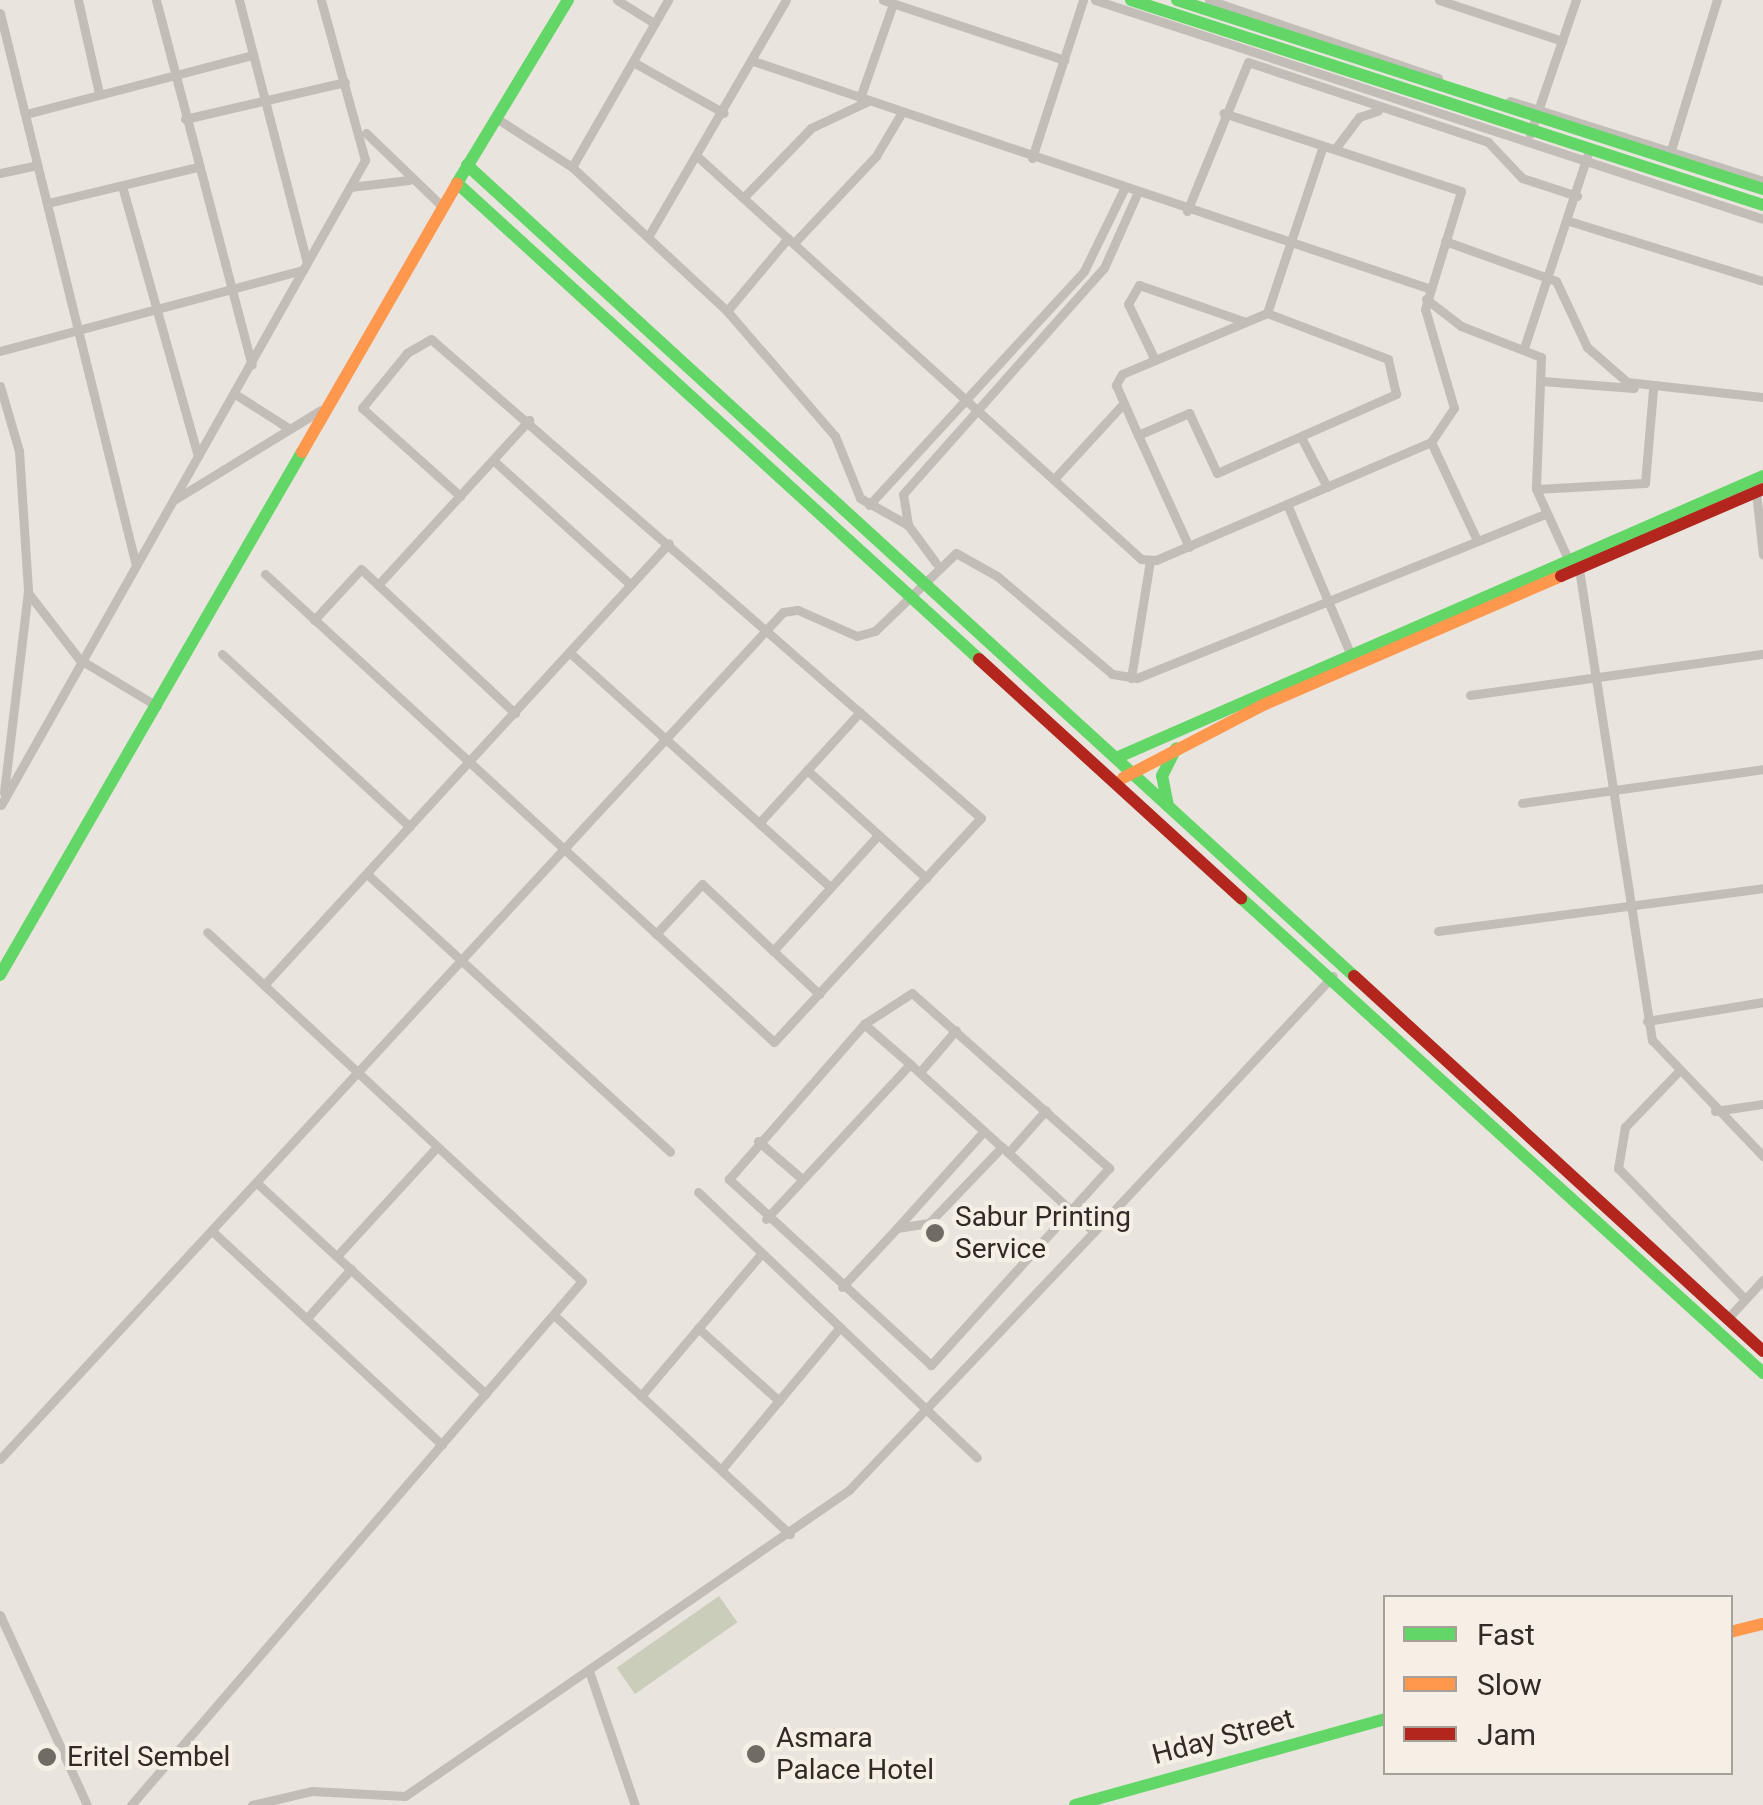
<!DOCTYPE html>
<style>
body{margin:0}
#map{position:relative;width:1763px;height:1805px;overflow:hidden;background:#e9e4de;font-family:Roboto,sans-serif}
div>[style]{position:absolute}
.green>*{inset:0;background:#c9cdb9;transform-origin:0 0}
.street>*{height:9px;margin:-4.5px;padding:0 4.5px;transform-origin:4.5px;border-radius:4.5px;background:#c2bdb7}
.fast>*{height:12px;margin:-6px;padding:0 6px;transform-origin:6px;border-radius:6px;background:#63d668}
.slow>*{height:12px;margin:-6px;padding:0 6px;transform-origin:6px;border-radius:6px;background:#ff974d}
.jam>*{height:12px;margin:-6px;padding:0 6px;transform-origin:6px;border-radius:6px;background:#b3261e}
.dots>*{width:28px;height:28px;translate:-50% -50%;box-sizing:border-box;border:5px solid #f6efe5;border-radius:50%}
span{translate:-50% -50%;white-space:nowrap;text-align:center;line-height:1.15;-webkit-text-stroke:8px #f6efe5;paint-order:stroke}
.poi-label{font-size:28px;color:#312a26}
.left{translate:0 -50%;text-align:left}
.street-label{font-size:28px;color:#312a26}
.legend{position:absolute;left:1383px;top:1595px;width:350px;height:180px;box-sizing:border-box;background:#f6efe5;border:2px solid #a7a099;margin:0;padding:12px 18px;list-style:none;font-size:30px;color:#312a26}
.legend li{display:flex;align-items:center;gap:20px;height:50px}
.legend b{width:50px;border:2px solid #a7a099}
</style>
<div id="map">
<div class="green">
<i style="left:719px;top:1596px;width:32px;height:125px;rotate:55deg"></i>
</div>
<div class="street">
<i style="left:78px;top:0;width:95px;rotate:77.3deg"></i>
<i style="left:156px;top:0;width:377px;rotate:75.3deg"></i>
<i style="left:239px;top:0;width:271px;rotate:75.5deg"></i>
<i style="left:617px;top:0;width:44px;rotate:31.9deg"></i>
<i style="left:883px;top:0;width:191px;rotate:18.3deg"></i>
<i style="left:1095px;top:0;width:703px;rotate:18.15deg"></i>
<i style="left:1209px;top:0;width:242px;rotate:18.8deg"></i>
<i style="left:1439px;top:0;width:130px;rotate:18.4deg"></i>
<i style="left:0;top:13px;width:569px;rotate:76.18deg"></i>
<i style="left:753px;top:61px;width:712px;rotate:18.59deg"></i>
<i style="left:633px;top:62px;width:104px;rotate:29.3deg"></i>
<i style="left:860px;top:98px;width:100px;rotate:-70.7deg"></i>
<i style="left:1510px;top:101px;width:265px;rotate:17.5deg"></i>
<i style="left:26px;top:114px;width:234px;rotate:-14.6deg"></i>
<i style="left:496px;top:118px;width:90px;rotate:32.8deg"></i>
<i style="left:572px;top:167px;width:212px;rotate:42.9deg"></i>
<i style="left:727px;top:311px;width:165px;rotate:49.2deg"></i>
<i style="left:835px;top:436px;width:67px;rotate:68deg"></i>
<i style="left:860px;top:498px;width:55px;rotate:29.4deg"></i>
<i style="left:908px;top:525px;width:47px;rotate:53.6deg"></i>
<i style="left:185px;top:119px;width:164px;rotate:-13deg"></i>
<i style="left:366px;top:133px;width:107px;rotate:43.9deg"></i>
<i style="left:1530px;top:134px;width:142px;rotate:-71.1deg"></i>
<i style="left:1335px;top:149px;width:40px;rotate:-53deg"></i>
<i style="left:1359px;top:117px;width:20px;rotate:-18deg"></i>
<i style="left:1671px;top:150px;width:157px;rotate:-73deg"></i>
<i style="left:698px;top:157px;width:598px;rotate:42.22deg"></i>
<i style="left:1141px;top:559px;width:15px;rotate:4deg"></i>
<i style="left:1156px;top:560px;width:299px;rotate:-23.2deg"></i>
<i style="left:1431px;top:442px;width:41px;rotate:-55.9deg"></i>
<i style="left:1454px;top:408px;width:103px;rotate:-106.3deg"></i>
<i style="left:1425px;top:309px;width:123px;rotate:-73deg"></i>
<i style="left:1461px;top:191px;width:250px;rotate:-161.8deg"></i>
<i style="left:1032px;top:158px;width:166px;rotate:-72.1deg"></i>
<i style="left:572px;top:167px;width:193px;rotate:-60.1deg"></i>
<i style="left:0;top:173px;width:38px;rotate:-12deg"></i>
<i style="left:122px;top:186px;width:281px;rotate:74.3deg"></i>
<i style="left:350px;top:187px;width:59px;rotate:-6.8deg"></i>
<i style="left:743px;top:198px;width:98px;rotate:-45.8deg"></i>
<i style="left:811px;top:128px;width:63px;rotate:-25.3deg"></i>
<i style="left:48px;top:203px;width:153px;rotate:-13.6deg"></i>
<i style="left:1187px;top:211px;width:161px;rotate:-67.7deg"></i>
<i style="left:1248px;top:62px;width:253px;rotate:18.4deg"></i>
<i style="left:1488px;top:142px;width:50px;rotate:46.6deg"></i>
<i style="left:1522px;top:178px;width:58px;rotate:18.1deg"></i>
<i style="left:1569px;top:221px;width:203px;rotate:17.2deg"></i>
<i style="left:648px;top:237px;width:274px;rotate:-59.8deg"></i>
<i style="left:1445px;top:241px;width:118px;rotate:19.8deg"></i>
<i style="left:1556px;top:281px;width:73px;rotate:64.8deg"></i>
<i style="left:1587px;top:347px;width:53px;rotate:41.2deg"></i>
<i style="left:1627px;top:382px;width:137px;rotate:6.3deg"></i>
<i style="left:794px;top:243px;width:120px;rotate:-46.7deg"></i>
<i style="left:876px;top:156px;width:51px;rotate:-59.4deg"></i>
<i style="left:1426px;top:299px;width:44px;rotate:37.6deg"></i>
<i style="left:1461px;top:326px;width:86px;rotate:21.2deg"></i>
<i style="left:1541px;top:357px;width:132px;rotate:92.2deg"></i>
<i style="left:1536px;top:489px;width:77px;rotate:65.4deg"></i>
<i style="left:727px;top:311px;width:95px;rotate:-50.1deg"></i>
<i style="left:1267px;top:313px;width:176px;rotate:-71.5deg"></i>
<i style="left:1525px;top:345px;width:199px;rotate:-71.8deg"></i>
<i style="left:0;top:351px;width:314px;rotate:-15deg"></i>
<i style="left:1155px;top:360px;width:62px;rotate:-115.7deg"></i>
<i style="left:1128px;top:304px;width:22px;rotate:-60deg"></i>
<i style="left:1139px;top:285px;width:110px;rotate:19.1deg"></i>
<i style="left:1542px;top:381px;width:92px;rotate:4.4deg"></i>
<i style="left:0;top:386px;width:68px;rotate:73.7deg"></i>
<i style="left:19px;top:451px;width:140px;rotate:86.3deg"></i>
<i style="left:28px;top:591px;width:203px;rotate:96.8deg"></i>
<i style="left:235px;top:394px;width:65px;rotate:32.5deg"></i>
<i style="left:1138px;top:435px;width:56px;rotate:-23.3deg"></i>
<i style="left:1189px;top:413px;width:66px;rotate:65deg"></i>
<i style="left:1217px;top:473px;width:196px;rotate:-23.8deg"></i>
<i style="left:1396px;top:394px;width:36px;rotate:-103deg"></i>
<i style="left:1388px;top:359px;width:129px;rotate:-159.2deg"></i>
<i style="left:1267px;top:313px;width:157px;rotate:157.2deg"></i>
<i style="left:1122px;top:374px;width:13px;rotate:119deg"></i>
<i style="left:1116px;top:385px;width:55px;rotate:66.3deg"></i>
<i style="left:1138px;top:435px;width:123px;rotate:65.5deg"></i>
<i style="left:1302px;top:439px;width:54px;rotate:62.5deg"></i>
<i style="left:1431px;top:442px;width:108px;rotate:64.9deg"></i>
<i style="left:493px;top:460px;width:186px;rotate:42.2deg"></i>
<i style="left:1054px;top:479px;width:103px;rotate:-47.4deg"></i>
<i style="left:1536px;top:489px;width:109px;rotate:-3.2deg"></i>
<i style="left:1645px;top:483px;width:93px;rotate:-85.1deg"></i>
<i style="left:1756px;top:492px;width:63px;rotate:83.7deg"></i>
<i style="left:174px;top:500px;width:172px;rotate:-31.5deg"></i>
<i style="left:1287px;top:504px;width:167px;rotate:67.1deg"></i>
<i style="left:869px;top:505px;width:318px;rotate:-47.4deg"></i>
<i style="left:1084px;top:271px;width:91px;rotate:-64deg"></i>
<i style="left:908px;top:525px;width:31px;rotate:-99deg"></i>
<i style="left:903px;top:494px;width:302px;rotate:-48.4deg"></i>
<i style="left:1104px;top:268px;width:81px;rotate:-66deg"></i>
<i style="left:1579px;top:569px;width:477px;rotate:81.2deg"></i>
<i style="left:1652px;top:1040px;width:161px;rotate:46.3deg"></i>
<i style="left:265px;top:574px;width:691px;rotate:42.6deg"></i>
<i style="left:774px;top:1042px;width:305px;rotate:-47.3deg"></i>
<i style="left:981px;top:818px;width:729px;rotate:-138.95deg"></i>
<i style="left:431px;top:339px;width:28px;rotate:150deg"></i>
<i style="left:407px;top:353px;width:71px;rotate:129.3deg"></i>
<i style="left:362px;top:408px;width:132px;rotate:41.9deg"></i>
<i style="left:378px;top:585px;width:224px;rotate:-47.5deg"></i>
<i style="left:29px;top:594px;width:82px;rotate:52.4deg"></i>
<i style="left:79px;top:659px;width:91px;rotate:31.1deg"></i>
<i style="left:314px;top:620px;width:69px;rotate:-47.3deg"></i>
<i style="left:361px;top:569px;width:211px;rotate:43.1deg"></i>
<i style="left:569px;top:652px;width:351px;rotate:42deg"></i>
<i style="left:222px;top:654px;width:255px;rotate:42.6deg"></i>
<i style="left:1131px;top:678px;width:119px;rotate:-80.8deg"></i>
<i style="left:1470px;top:695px;width:296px;rotate:-8deg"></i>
<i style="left:807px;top:770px;width:161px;rotate:42.2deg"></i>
<i style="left:1522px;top:803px;width:243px;rotate:-8deg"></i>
<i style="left:1px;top:805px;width:741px;rotate:-60.56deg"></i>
<i style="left:365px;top:160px;width:166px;rotate:-105.4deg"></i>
<i style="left:759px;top:823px;width:150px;rotate:-47.7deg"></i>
<i style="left:367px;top:874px;width:411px;rotate:42.5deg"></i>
<i style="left:1438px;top:931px;width:328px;rotate:-7.5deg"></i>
<i style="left:656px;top:934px;width:68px;rotate:-47.4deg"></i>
<i style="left:702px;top:884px;width:161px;rotate:43.2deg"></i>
<i style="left:773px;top:951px;width:156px;rotate:-47.8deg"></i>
<i style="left:264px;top:985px;width:599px;rotate:-47.5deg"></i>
<i style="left:912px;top:993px;width:264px;rotate:41.6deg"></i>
<i style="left:1109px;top:1168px;width:266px;rotate:132.1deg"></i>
<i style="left:931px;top:1365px;width:275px;rotate:-137.4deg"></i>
<i style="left:729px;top:1179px;width:206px;rotate:-48.9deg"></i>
<i style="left:864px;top:1024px;width:57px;rotate:-32.9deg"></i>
<i style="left:1647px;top:1021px;width:118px;rotate:-9.3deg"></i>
<i style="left:910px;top:1064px;width:100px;rotate:42.2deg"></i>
<i style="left:920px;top:1072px;width:55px;rotate:-49.4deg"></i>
<i style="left:1676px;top:1074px;width:74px;rotate:133.9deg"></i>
<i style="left:1625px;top:1127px;width:42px;rotate:99.7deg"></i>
<i style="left:1618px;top:1168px;width:182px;rotate:45.9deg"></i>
<i style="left:1715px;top:1111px;width:49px;rotate:-8.3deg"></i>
<i style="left:758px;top:1141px;width:58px;rotate:40.8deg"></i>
<i style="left:1008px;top:1153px;width:57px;rotate:-48.5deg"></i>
<i style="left:257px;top:1183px;width:311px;rotate:42.7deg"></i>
<i style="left:698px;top:1192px;width:385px;rotate:43.6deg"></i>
<i style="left:766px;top:1219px;width:212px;rotate:-47.1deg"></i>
<i style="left:910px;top:1064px;width:61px;rotate:-139deg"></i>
<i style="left:897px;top:1228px;width:130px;rotate:-48.1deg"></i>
<i style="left:984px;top:1131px;width:24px;rotate:42deg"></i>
<i style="left:212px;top:1231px;width:314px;rotate:42.9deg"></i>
<i style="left:337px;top:1256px;width:148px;rotate:-47.5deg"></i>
<i style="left:842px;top:1287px;width:81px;rotate:-47deg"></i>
<i style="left:897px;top:1228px;width:32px;rotate:-9deg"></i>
<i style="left:929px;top:1223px;width:105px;rotate:-46.2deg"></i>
<i style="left:1002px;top:1147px;width:125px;rotate:42.7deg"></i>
<i style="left:1094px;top:1232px;width:350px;rotate:-47deg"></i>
<i style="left:554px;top:1315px;width:322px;rotate:42.9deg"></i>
<i style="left:307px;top:1318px;width:66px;rotate:-48.1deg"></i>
<i style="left:1728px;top:1318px;width:52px;rotate:-47.4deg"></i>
<i style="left:698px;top:1328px;width:109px;rotate:42deg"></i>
<i style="left:641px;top:1396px;width:187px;rotate:-49.8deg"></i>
<i style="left:0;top:1459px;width:1153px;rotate:-47.25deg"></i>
<i style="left:783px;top:612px;width:15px;rotate:-8deg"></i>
<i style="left:798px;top:610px;width:64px;rotate:23.8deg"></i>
<i style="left:857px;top:636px;width:19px;rotate:-16deg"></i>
<i style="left:875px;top:631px;width:112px;rotate:-43.9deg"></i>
<i style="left:956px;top:553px;width:47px;rotate:29.3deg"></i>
<i style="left:997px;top:576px;width:151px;rotate:40.4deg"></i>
<i style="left:1112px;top:674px;width:25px;rotate:9deg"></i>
<i style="left:1137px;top:678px;width:437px;rotate:-21.9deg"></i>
<i style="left:721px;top:1470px;width:186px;rotate:-50.2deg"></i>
<i style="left:0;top:1615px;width:209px;rotate:65.4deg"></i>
<i style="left:589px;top:1671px;width:142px;rotate:71.1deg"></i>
<i style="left:131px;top:1805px;width:691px;rotate:-49.28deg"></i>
<i style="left:582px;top:1281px;width:512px;rotate:-137.06deg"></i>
<i style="left:252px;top:1805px;width:62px;rotate:-13.1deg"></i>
<i style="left:312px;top:1791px;width:93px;rotate:3.1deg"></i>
<i style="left:405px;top:1796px;width:539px;rotate:-34.57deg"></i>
<i style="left:849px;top:1490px;width:356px;rotate:-46.5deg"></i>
</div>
<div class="fast">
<i style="left:568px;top:0;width:214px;rotate:121.2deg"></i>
<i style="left:457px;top:183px;width:706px;rotate:42.36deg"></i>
<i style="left:1131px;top:0;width:664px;rotate:17.97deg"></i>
<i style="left:1177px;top:0;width:616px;rotate:17.88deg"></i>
<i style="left:467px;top:165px;width:1202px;rotate:42.44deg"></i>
<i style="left:1116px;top:758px;width:706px;rotate:-23.55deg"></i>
<i style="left:1168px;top:806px;width:31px;rotate:-101deg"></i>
<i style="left:1162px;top:776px;width:31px;rotate:-63deg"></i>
<i style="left:1241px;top:898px;width:706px;rotate:42.3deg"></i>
<i style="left:0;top:975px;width:604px;rotate:-60deg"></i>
<i style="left:1075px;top:1805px;width:323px;rotate:-15.5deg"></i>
</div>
<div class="slow">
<i style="left:302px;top:452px;width:310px;rotate:-60deg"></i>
<i style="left:1123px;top:778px;width:158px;rotate:-27.5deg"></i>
<i style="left:1263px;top:705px;width:325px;rotate:-23.4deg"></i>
<i style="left:1730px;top:1632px;width:34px;rotate:-14deg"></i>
</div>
<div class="jam">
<i style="left:1561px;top:576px;width:220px;rotate:-23.3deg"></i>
<i style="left:979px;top:659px;width:355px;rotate:42.4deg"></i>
<i style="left:1354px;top:976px;width:555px;rotate:42.52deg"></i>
</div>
<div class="dots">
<i style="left:935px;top:1233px;background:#716b66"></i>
<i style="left:756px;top:1754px;background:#716b66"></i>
<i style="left:47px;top:1757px;background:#716b66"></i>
</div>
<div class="poi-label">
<span class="left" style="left:955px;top:1233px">Sabur Printing<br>Service</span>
<span class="left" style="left:776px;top:1754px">Asmara<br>Palace Hotel</span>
<span class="left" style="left:67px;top:1757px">Eritel Sembel</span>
</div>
<div class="street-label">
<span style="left:1223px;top:1737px;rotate:-15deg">Hday Street</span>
</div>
<ul class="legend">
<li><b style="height:12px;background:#63d668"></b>Fast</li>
<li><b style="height:12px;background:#ff974d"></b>Slow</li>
<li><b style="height:12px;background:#b3261e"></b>Jam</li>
</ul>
</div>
